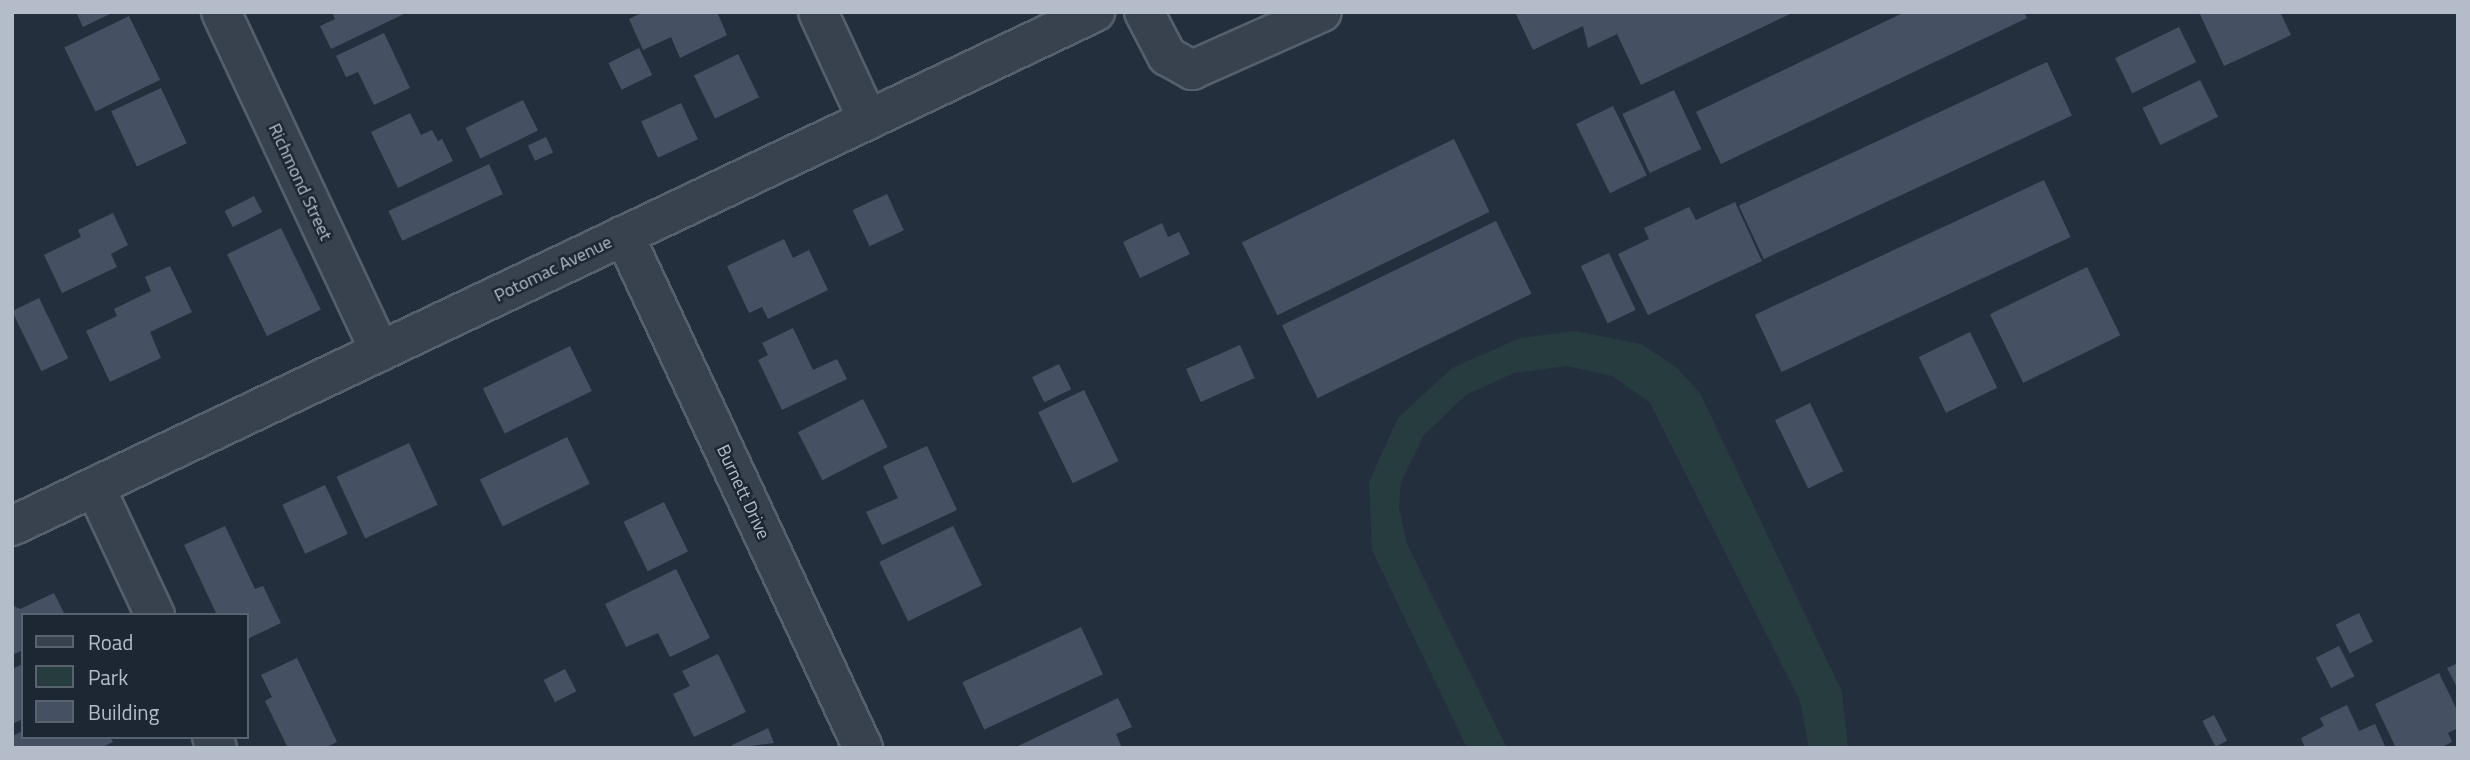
<!DOCTYPE html>
<style>
body{margin:0}
#map{position:relative;width:2470px;height:760px;overflow:hidden;background:#242f3e;font-family:"Titillium Web",sans-serif}
div>[style]{position:absolute}
.green>*{inset:0;background:#263c3f}
.building>*{inset:0;background:#455162;transform-origin:0 0}
.roads{filter:drop-shadow(2px 0 #565f6c) drop-shadow(-2px 0 #565f6c) drop-shadow(0 2px #565f6c) drop-shadow(0 -2px #565f6c)}
.minor>*{height:38px;margin:-19px;padding:0 19px;transform-origin:19px;border-radius:19px;background:#38414e}
span{translate:-50% -50%;white-space:nowrap;text-align:center;line-height:1.15;-webkit-text-stroke:5px #1d2633;paint-order:stroke}
.street-label{font-size:18px;color:#b4bcc9}
.frame{position:absolute;inset:0;border:14px solid #b4bcc9;pointer-events:none}
.legend{position:absolute;left:21px;top:613px;width:228px;height:126px;box-sizing:border-box;background:#1d2633;border:2px solid #59626f;margin:0;padding:9px 12px;list-style:none;font-size:21px;color:#b4bcc9}
.legend li{display:flex;align-items:center;gap:14px;height:35px}
.legend b{width:35px;border:2px solid #59626f}
</style>
<div id="map">
<div class="green">
<i style="clip-path:polygon(1575px 331px,1641px 344px,1676px 367px,1700px 393px,1842px 692px,1848px 748px,1809px 748px,1800px 701px,1650px 403px,1612px 376px,1567px 366px,1514px 373px,1466px 395px,1424px 435px,1401px 482px,1399px 507px,1407px 544px,1507px 748px,1467px 748px,1372px 550px,1369px 482px,1398px 418px,1452px 368px,1520px 338px)"></i>
</div>
<div class="building">
<i style="clip-path:polygon(76px 12px,114px 12px,83px 27px)"></i>
<i style="clip-path:polygon(332px 12px,408px 12px,331px 49px,320px 26px,335px 19px)"></i>
<i style="clip-path:polygon(643px 12px,717px 12px,727px 35px,680px 58px,671px 37px,643px 50px,629px 19px)"></i>
<i style="clip-path:polygon(1515px 12px,1794px 12px,1641px 85px,1617px 34px,1588px 48px,1583px 26px,1533px 50px)"></i>
<i style="clip-path:polygon(1905px 12px,2024px 12px,2027px 18px,1721px 164px,1696px 112px)"></i>
<i style="clip-path:polygon(2199px 12px,2280px 12px,2291px 35px,2224px 66px)"></i>
<i style="left:129px;top:16px;width:71px;height:72px;rotate:64deg"></i>
<i style="left:2179px;top:27px;width:39px;height:71px;rotate:64deg"></i>
<i style="clip-path:polygon(384px 33px,410px 88px,374px 105px,358px 72px,346px 77px,336px 56px)"></i>
<i style="left:639px;top:48px;width:30px;height:34px;rotate:64deg"></i>
<i style="left:738px;top:54px;width:48px;height:49px;rotate:64deg"></i>
<i style="left:2047px;top:62px;width:59px;height:340px;rotate:65deg"></i>
<i style="left:2200px;top:80px;width:41px;height:64px;rotate:64deg"></i>
<i style="left:161px;top:88px;width:61px;height:55px;rotate:65deg"></i>
<i style="left:1674px;top:90px;width:65px;height:57px;rotate:65deg"></i>
<i style="left:523px;top:100px;width:34px;height:64px;rotate:64deg"></i>
<i style="left:681px;top:103px;width:40px;height:44px;rotate:65deg"></i>
<i style="left:1613px;top:106px;width:77px;height:41px;rotate:64deg"></i>
<i style="clip-path:polygon(410px 113px,421px 135px,432px 130px,438px 141px,442px 139px,453px 161px,398px 188px,371px 132px)"></i>
<i style="left:546px;top:137px;width:17px;height:20px;rotate:65deg"></i>
<i style="left:1454px;top:139px;width:81px;height:236px;rotate:64deg"></i>
<i style="left:489px;top:164px;width:33px;height:111px;rotate:65deg"></i>
<i style="left:2044px;top:180px;width:63px;height:319px;rotate:65deg"></i>
<i style="left:887px;top:194px;width:40px;height:38px;rotate:65deg"></i>
<i style="left:254px;top:196px;width:18px;height:33px;rotate:63deg"></i>
<i style="clip-path:polygon(1735px 202px,1762px 261px,1648px 315px,1618px 254px,1649px 239px,1644px 228px,1689px 207px,1696px 220px)"></i>
<i style="clip-path:polygon(113px 213px,128px 245px,111px 254px,117px 267px,62px 293px,44px 255px,81px 237px,78px 230px)"></i>
<i style="left:1496px;top:221px;width:81px;height:238px;rotate:64deg"></i>
<i style="clip-path:polygon(1162px 223px,1168px 237px,1179px 232px,1190px 254px,1140px 278px,1123px 242px)"></i>
<i style="left:281px;top:228px;width:91px;height:60px;rotate:64deg"></i>
<i style="clip-path:polygon(784px 239px,793px 258px,809px 250px,828px 290px,768px 319px,762px 307px,749px 313px,727px 266px)"></i>
<i style="left:1609px;top:253px;width:63px;height:31px;rotate:65deg"></i>
<i style="clip-path:polygon(170px 266px,192px 312px,150px 332px,161px 358px,110px 382px,86px 331px,117px 316px,114px 309px,151px 291px,145px 277px)"></i>
<i style="left:2087px;top:267px;width:76px;height:108px;rotate:64deg"></i>
<i style="left:39px;top:298px;width:67px;height:30px;rotate:64deg"></i>
<i style="clip-path:polygon(793px 328px,813px 370px,837px 359px,847px 379px,782px 410px,758px 360px,768px 355px,762px 343px)"></i>
<i style="left:1970px;top:332px;width:62px;height:57px;rotate:64deg"></i>
<i style="left:1240px;top:345px;width:36px;height:59px;rotate:66deg"></i>
<i style="left:570px;top:346px;width:50px;height:97px;rotate:64deg"></i>
<i style="left:1059px;top:364px;width:28px;height:30px;rotate:64deg"></i>
<i style="left:1084px;top:390px;width:79px;height:51px;rotate:64deg"></i>
<i style="left:863px;top:399px;width:54px;height:73px;rotate:63deg"></i>
<i style="left:1810px;top:403px;width:76px;height:39px;rotate:64deg"></i>
<i style="left:567px;top:437px;width:52px;height:97px;rotate:64deg"></i>
<i style="left:409px;top:443px;width:68px;height:80px;rotate:65deg"></i>
<i style="clip-path:polygon(927px 446px,957px 510px,882px 545px,866px 512px,898px 498px,883px 466px)"></i>
<i style="left:325px;top:485px;width:54px;height:47px;rotate:65deg"></i>
<i style="left:664px;top:502px;width:55px;height:45px;rotate:64deg"></i>
<i style="clip-path:polygon(225px 526px,255px 589px,263px 586px,281px 623px,247px 639px,247px 615px,217px 615px,184px 545px)"></i>
<i style="left:953px;top:526px;width:66px;height:82px;rotate:64deg"></i>
<i style="clip-path:polygon(676px 569px,710px 638px,670px 657px,658px 633px,626px 647px,605px 604px)"></i>
<i style="clip-path:polygon(54px 593px,65px 615px,23px 615px,23px 650px,12px 655px,12px 605px,20px 609px)"></i>
<i style="left:2359px;top:613px;width:32px;height:26px;rotate:64deg"></i>
<i style="left:1081px;top:627px;width:52px;height:131px;rotate:65deg"></i>
<i style="left:2339px;top:646px;width:34px;height:26px;rotate:63deg"></i>
<i style="clip-path:polygon(718px 654px,746px 712px,694px 737px,673px 694px,690px 686px,682px 671px)"></i>
<i style="clip-path:polygon(297px 658px,337px 742px,325px 748px,288px 748px,265px 701px,272px 697px,261px 675px)"></i>
<i style="clip-path:polygon(2458px 663px,2458px 689px,2447px 668px)"></i>
<i style="clip-path:polygon(23px 664px,23px 719px,12px 724px,12px 669px)"></i>
<i style="left:565px;top:669px;width:25px;height:24px;rotate:63deg"></i>
<i style="clip-path:polygon(2439px 673px,2458px 712px,2458px 728px,2448px 733px,2452px 742px,2440px 748px,2396px 748px,2375px 704px)"></i>
<i style="clip-path:polygon(1118px 698px,1132px 727px,1116px 734px,1122px 748px,1014px 748px)"></i>
<i style="clip-path:polygon(2347px 705px,2359px 731px,2375px 724px,2386px 748px,2305px 748px,2301px 738px,2324px 726px,2320px 718px)"></i>
<i style="left:2214px;top:715px;width:29px;height:13px;rotate:63deg"></i>
<i style="clip-path:polygon(768px 728px,774px 743px,733px 748px,732px 745px)"></i>
<i style="clip-path:polygon(23px 731px,23px 737px,110px 737px,113px 742px,101px 748px,12px 748px,12px 736px)"></i>
</div>
<div class="roads">
<div class="minor">
<i style="left:221px;top:12px;width:375px;rotate:64.9deg"></i>
<i style="left:818px;top:12px;width:119px;rotate:65.2deg"></i>
<i style="left:1144px;top:12px;width:50px;rotate:62.4deg"></i>
<i style="left:1167px;top:56px;width:29px;rotate:29deg"></i>
<i style="left:1192px;top:70px;width:142px;rotate:-24deg"></i>
<i style="left:624px;top:235px;width:566px;rotate:65.02deg"></i>
<i style="left:95px;top:487px;width:141px;rotate:64.9deg"></i>
<i style="left:12px;top:526px;width:1199px;rotate:-25.39deg"></i>
<i style="left:212px;top:737px;width:12px;rotate:66deg"></i>
</div>
</div>
<div class="street-label">
<span style="left:300px;top:182px;rotate:65deg">Richmond Street</span>
<span style="left:553px;top:269px;rotate:-26deg">Potomac Avenue</span>
<span style="left:743px;top:492px;rotate:65deg">Burnett Drive</span>
</div>
<div class="frame"></div>
<ul class="legend">
<li><b style="height:9px;background:#38414e"></b>Road</li>
<li><b style="height:19px;background:#263c3f"></b>Park</li>
<li><b style="height:19px;background:#455162"></b>Building</li>
</ul>
</div>
